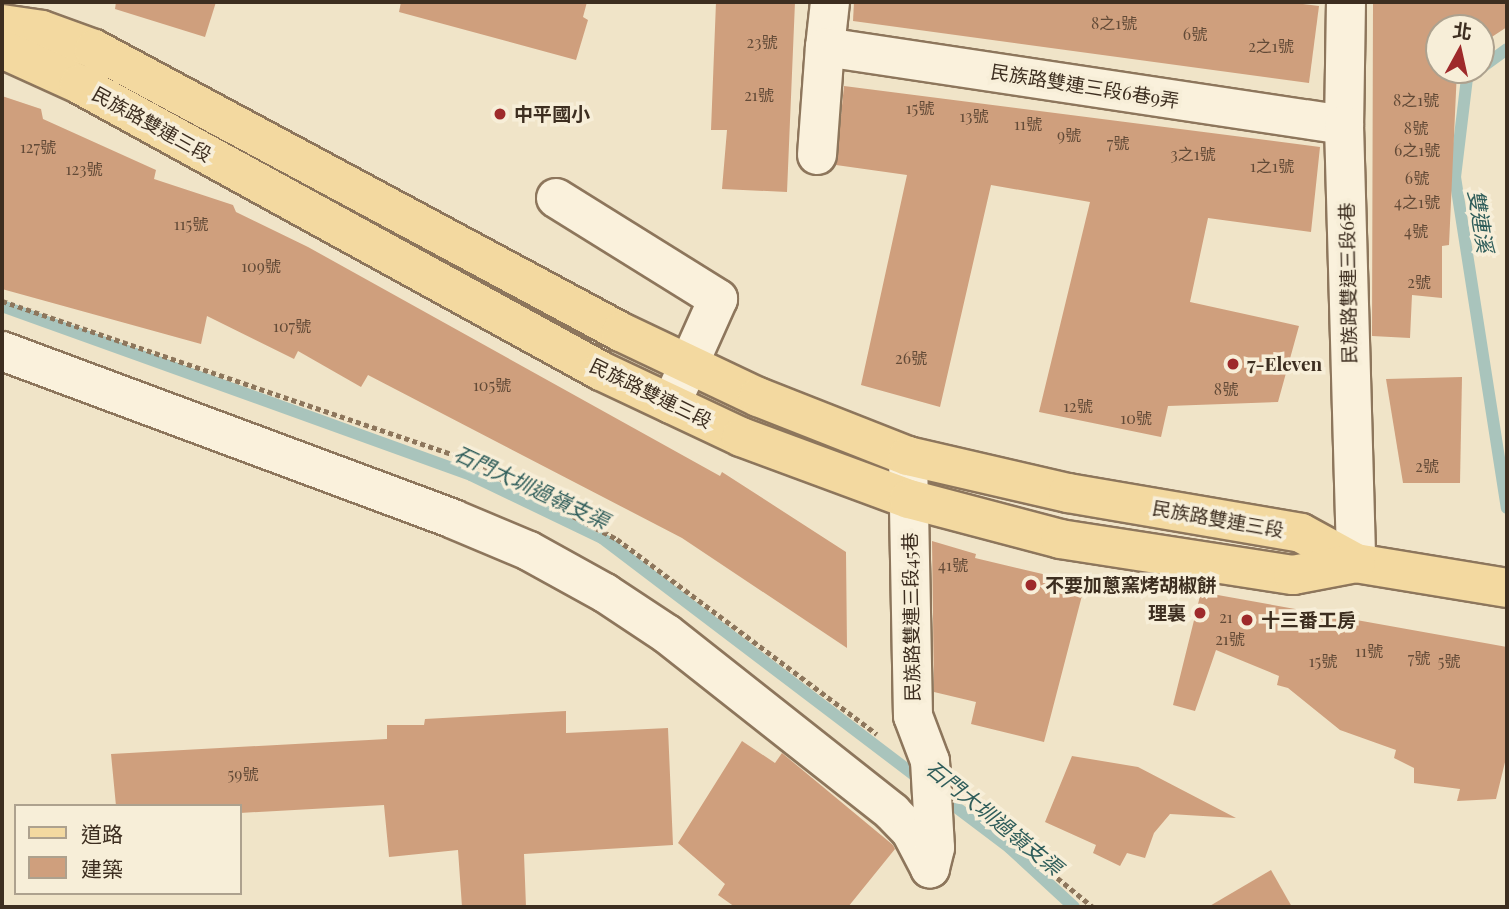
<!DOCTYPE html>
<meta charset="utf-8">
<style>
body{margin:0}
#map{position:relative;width:1509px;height:909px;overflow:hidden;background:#f0e4c8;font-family:"Playfair Display","Noto Sans TC",serif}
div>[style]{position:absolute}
.stream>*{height:12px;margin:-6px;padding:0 6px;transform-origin:6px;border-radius:6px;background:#a9c4bc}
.building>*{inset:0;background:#cf9f7d}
.path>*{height:4.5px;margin-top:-2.25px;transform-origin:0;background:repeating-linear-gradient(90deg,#8d765c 0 5px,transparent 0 8.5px)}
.roads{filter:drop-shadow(2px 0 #8d765c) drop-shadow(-2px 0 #8d765c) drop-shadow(0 2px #8d765c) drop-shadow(0 -2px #8d765c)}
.minor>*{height:38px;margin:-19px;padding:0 19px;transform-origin:19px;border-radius:19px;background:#faf1dc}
.major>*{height:38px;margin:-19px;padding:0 19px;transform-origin:19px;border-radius:19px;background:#f3d9a0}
.dots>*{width:19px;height:19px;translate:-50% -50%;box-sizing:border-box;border:4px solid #f7eed8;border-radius:50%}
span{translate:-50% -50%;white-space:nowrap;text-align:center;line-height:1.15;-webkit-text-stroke:7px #f7eed8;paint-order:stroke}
.number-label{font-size:16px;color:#624a37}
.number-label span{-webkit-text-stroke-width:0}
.street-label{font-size:19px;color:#3d2e20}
.poi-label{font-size:19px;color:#3d2e20;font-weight:700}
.left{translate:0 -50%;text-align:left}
.right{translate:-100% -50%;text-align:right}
.water-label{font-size:21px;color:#2f5d5a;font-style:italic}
.frame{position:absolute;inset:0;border:4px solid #3d2e20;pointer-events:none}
.legend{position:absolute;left:14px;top:804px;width:228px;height:91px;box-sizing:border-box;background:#f7eed8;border:2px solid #ada18e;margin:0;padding:9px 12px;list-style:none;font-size:21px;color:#3d2e20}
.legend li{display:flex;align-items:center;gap:14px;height:35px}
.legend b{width:35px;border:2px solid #ada18e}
.north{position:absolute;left:1425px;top:14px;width:70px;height:70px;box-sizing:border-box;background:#f7eed8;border:2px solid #ada18e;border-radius:50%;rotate:8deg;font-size:19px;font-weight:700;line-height:28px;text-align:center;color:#3d2e20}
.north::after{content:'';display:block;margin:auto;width:24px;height:32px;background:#9e2a2b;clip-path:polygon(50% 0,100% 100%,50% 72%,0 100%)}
</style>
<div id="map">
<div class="stream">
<i style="left:1481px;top:68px;width:32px;rotate:-36deg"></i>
<i style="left:1478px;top:70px;width:14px;rotate:144deg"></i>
<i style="left:1467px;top:78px;width:100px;rotate:96.9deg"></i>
<i style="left:1455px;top:177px;width:335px;rotate:81.1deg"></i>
<i style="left:2px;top:306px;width:499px;rotate:19.8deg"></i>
<i style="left:471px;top:475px;width:145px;rotate:25.7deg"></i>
<i style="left:602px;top:538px;width:403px;rotate:37.2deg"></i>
<i style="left:940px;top:795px;width:88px;rotate:37.1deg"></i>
<i style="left:1010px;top:848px;width:87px;rotate:42.7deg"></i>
</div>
<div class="building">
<i style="clip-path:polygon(116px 2px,216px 2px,205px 37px,115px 9px)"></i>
<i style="clip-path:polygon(401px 2px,587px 2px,583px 17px,588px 20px,576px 60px,399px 12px)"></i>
<i style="clip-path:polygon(716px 2px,795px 2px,787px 192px,722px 189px,727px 130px,711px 130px)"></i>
<i style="clip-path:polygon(854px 2px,1287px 2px,1319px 6px,1309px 83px,853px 21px)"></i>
<i style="clip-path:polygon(1373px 2px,1507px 2px,1507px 27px,1481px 44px,1481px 28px,1439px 28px,1439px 70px,1457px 70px,1449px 245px,1442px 246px,1442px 298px,1412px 295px,1410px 338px,1372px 336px)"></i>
<i style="clip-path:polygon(844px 86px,1320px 147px,1311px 232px,1208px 218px,1190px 302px,1299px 326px,1278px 402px,1168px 406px,1161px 437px,1039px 412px,1090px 202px,991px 185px,940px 407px,861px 385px,907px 175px,836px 165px)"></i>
<i style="clip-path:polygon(2px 96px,41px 109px,43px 119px,156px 170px,154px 179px,233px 205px,236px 212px,308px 247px,720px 476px,722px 472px,846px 552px,847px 648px,682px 538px,368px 375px,361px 387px,298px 351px,294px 359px,207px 316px,201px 344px,2px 289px)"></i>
<i style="clip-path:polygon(1462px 377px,1460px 483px,1403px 483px,1386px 379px)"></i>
<i style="clip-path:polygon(932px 541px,976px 554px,975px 558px,1085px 584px,1044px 742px,971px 724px,976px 702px,934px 692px)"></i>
<i style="clip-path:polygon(1201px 592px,1507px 647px,1507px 754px,1496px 799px,1457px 801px,1460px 789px,1414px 783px,1414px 768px,1394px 758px,1396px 750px,1340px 730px,1288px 688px,1277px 685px,1279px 676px,1216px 650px,1195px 711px,1173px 705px)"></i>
<i style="clip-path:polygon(566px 711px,566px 733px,668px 728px,673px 845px,524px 854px,526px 907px,462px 907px,458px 850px,389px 857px,384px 805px,240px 813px,240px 806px,116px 806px,111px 754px,387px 739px,387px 725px,424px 725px,425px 719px)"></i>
<i style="clip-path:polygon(742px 741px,775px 763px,782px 753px,893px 845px,895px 849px,848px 907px,735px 907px,718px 895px,725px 884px,678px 843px)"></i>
<i style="clip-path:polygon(1072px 756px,1138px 767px,1236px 818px,1170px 814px,1154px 833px,1145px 858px,1127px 853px,1120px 866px,1093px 853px,1096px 845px,1045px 822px)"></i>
<i style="clip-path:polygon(1271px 870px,1292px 907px,1208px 907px)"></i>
</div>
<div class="path">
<i style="left:2px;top:301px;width:484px;rotate:18.8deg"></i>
<i style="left:460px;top:457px;width:177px;rotate:27.6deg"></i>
<i style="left:617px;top:539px;width:325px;rotate:36.9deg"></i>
<i style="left:972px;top:808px;width:156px;rotate:39.3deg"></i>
</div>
<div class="roads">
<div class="minor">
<i style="left:830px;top:2px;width:45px;rotate:96.3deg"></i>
<i style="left:825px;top:47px;width:525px;rotate:8.55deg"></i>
<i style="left:1346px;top:2px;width:123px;rotate:90.9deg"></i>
<i style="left:1344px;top:125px;width:438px;rotate:88.4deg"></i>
<i style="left:817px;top:155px;width:108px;rotate:-85.8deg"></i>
<i style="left:556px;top:198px;width:191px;rotate:31.9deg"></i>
<i style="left:718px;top:299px;width:115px;rotate:114.1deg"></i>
<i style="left:2px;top:351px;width:481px;rotate:20.4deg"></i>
<i style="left:453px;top:519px;width:82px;rotate:22.8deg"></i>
<i style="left:529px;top:551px;width:87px;rotate:28.9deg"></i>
<i style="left:605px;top:593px;width:74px;rotate:33.5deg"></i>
<i style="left:667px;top:634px;width:287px;rotate:38.3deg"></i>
<i style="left:892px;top:812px;width:28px;rotate:46deg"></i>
<i style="left:911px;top:832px;width:41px;rotate:62.2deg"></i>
<i style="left:908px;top:456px;width:260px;rotate:88.9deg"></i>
<i style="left:913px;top:716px;width:48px;rotate:69.3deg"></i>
<i style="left:930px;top:761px;width:87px;rotate:86.7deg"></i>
<i style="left:935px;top:848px;width:21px;rotate:104deg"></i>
</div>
<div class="major">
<i style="left:2px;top:24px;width:40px;rotate:8.5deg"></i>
<i style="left:42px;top:30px;width:55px;rotate:20.1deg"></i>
<i style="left:94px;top:49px;width:598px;rotate:28.24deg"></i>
<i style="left:621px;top:332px;width:152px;rotate:25.4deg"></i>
<i style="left:758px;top:397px;width:161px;rotate:21.5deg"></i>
<i style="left:908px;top:456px;width:164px;rotate:13deg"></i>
<i style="left:1068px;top:493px;width:236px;rotate:9.7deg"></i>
<i style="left:1301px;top:533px;width:63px;rotate:28.6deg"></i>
<i style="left:1356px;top:563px;width:153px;rotate:9.4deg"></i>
<i style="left:2px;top:49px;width:85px;rotate:24.4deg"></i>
<i style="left:79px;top:84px;width:596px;rotate:28.8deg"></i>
<i style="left:601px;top:371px;width:155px;rotate:25.2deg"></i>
<i style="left:741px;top:437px;width:179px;rotate:20.3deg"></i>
<i style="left:909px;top:499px;width:156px;rotate:14.8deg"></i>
<i style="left:1060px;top:539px;width:236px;rotate:8.8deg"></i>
<i style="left:1293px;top:575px;width:64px;rotate:-10.8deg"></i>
</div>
</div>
<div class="dots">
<i style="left:500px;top:114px;background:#9e2a2b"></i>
<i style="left:1233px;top:364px;background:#9e2a2b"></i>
<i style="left:1031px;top:585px;background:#9e2a2b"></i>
<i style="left:1200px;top:613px;background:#9e2a2b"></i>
<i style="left:1247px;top:620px;background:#9e2a2b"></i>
</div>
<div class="number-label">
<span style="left:1114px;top:23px">8之1號</span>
<span style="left:1195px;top:34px">6號</span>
<span style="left:762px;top:42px">23號</span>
<span style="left:1271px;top:46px">2之1號</span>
<span style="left:759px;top:95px">21號</span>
<span style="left:1416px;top:100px">8之1號</span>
<span style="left:920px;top:108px">15號</span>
<span style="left:974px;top:116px">13號</span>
<span style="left:1028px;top:124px">11號</span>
<span style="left:1416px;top:128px">8號</span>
<span style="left:1069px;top:135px">9號</span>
<span style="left:1118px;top:143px">7號</span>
<span style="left:38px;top:147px">127號</span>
<span style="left:1417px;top:150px">6之1號</span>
<span style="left:1193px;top:154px">3之1號</span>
<span style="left:1272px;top:166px">1之1號</span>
<span style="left:84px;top:169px">123號</span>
<span style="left:1417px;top:178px">6號</span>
<span style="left:1417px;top:202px">4之1號</span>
<span style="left:191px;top:224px">115號</span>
<span style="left:1416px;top:231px">4號</span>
<span style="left:261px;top:266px">109號</span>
<span style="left:1419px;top:282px">2號</span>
<span style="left:292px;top:326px">107號</span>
<span style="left:911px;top:358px">26號</span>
<span style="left:492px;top:385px">105號</span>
<span style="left:1226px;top:389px">8號</span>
<span style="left:1078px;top:406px">12號</span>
<span style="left:1136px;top:418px">10號</span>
<span style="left:1427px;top:466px">2號</span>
<span style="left:953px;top:565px">41號</span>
<span style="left:1226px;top:617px">21</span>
<span style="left:1230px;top:639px">21號</span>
<span style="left:1369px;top:651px">11號</span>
<span style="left:1419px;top:658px">7號</span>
<span style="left:1323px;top:661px">15號</span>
<span style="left:1449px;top:661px">5號</span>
<span style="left:243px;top:774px">59號</span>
</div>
<div class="street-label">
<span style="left:1085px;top:86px;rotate:9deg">民族路雙連三段6巷9弄</span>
<span style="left:152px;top:124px;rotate:29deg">民族路雙連三段</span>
<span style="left:1348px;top:283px;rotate:-91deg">民族路雙連三段6巷</span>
<span style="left:651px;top:393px;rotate:26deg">民族路雙連三段</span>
<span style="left:1218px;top:519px;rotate:10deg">民族路雙連三段</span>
<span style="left:911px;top:617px;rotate:-91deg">民族路雙連三段45巷</span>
</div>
<div class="poi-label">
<span class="left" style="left:514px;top:114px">中平國小</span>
<span class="left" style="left:1247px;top:364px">7-Eleven</span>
<span class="left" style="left:1045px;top:585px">不要加蔥窯烤胡椒餅</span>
<span class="right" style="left:1186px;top:613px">理裏</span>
<span class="left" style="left:1261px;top:620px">十三番工房</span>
</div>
<div class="water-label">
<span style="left:1482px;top:221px;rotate:81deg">雙連溪</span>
<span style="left:532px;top:486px;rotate:25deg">石門大圳過嶺支渠</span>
<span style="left:995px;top:817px;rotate:39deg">石門大圳過嶺支渠</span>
</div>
<div class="frame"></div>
<ul class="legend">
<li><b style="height:9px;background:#f3d9a0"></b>道路</li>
<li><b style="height:19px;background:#cf9f7d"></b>建築</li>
</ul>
<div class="north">北</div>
</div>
